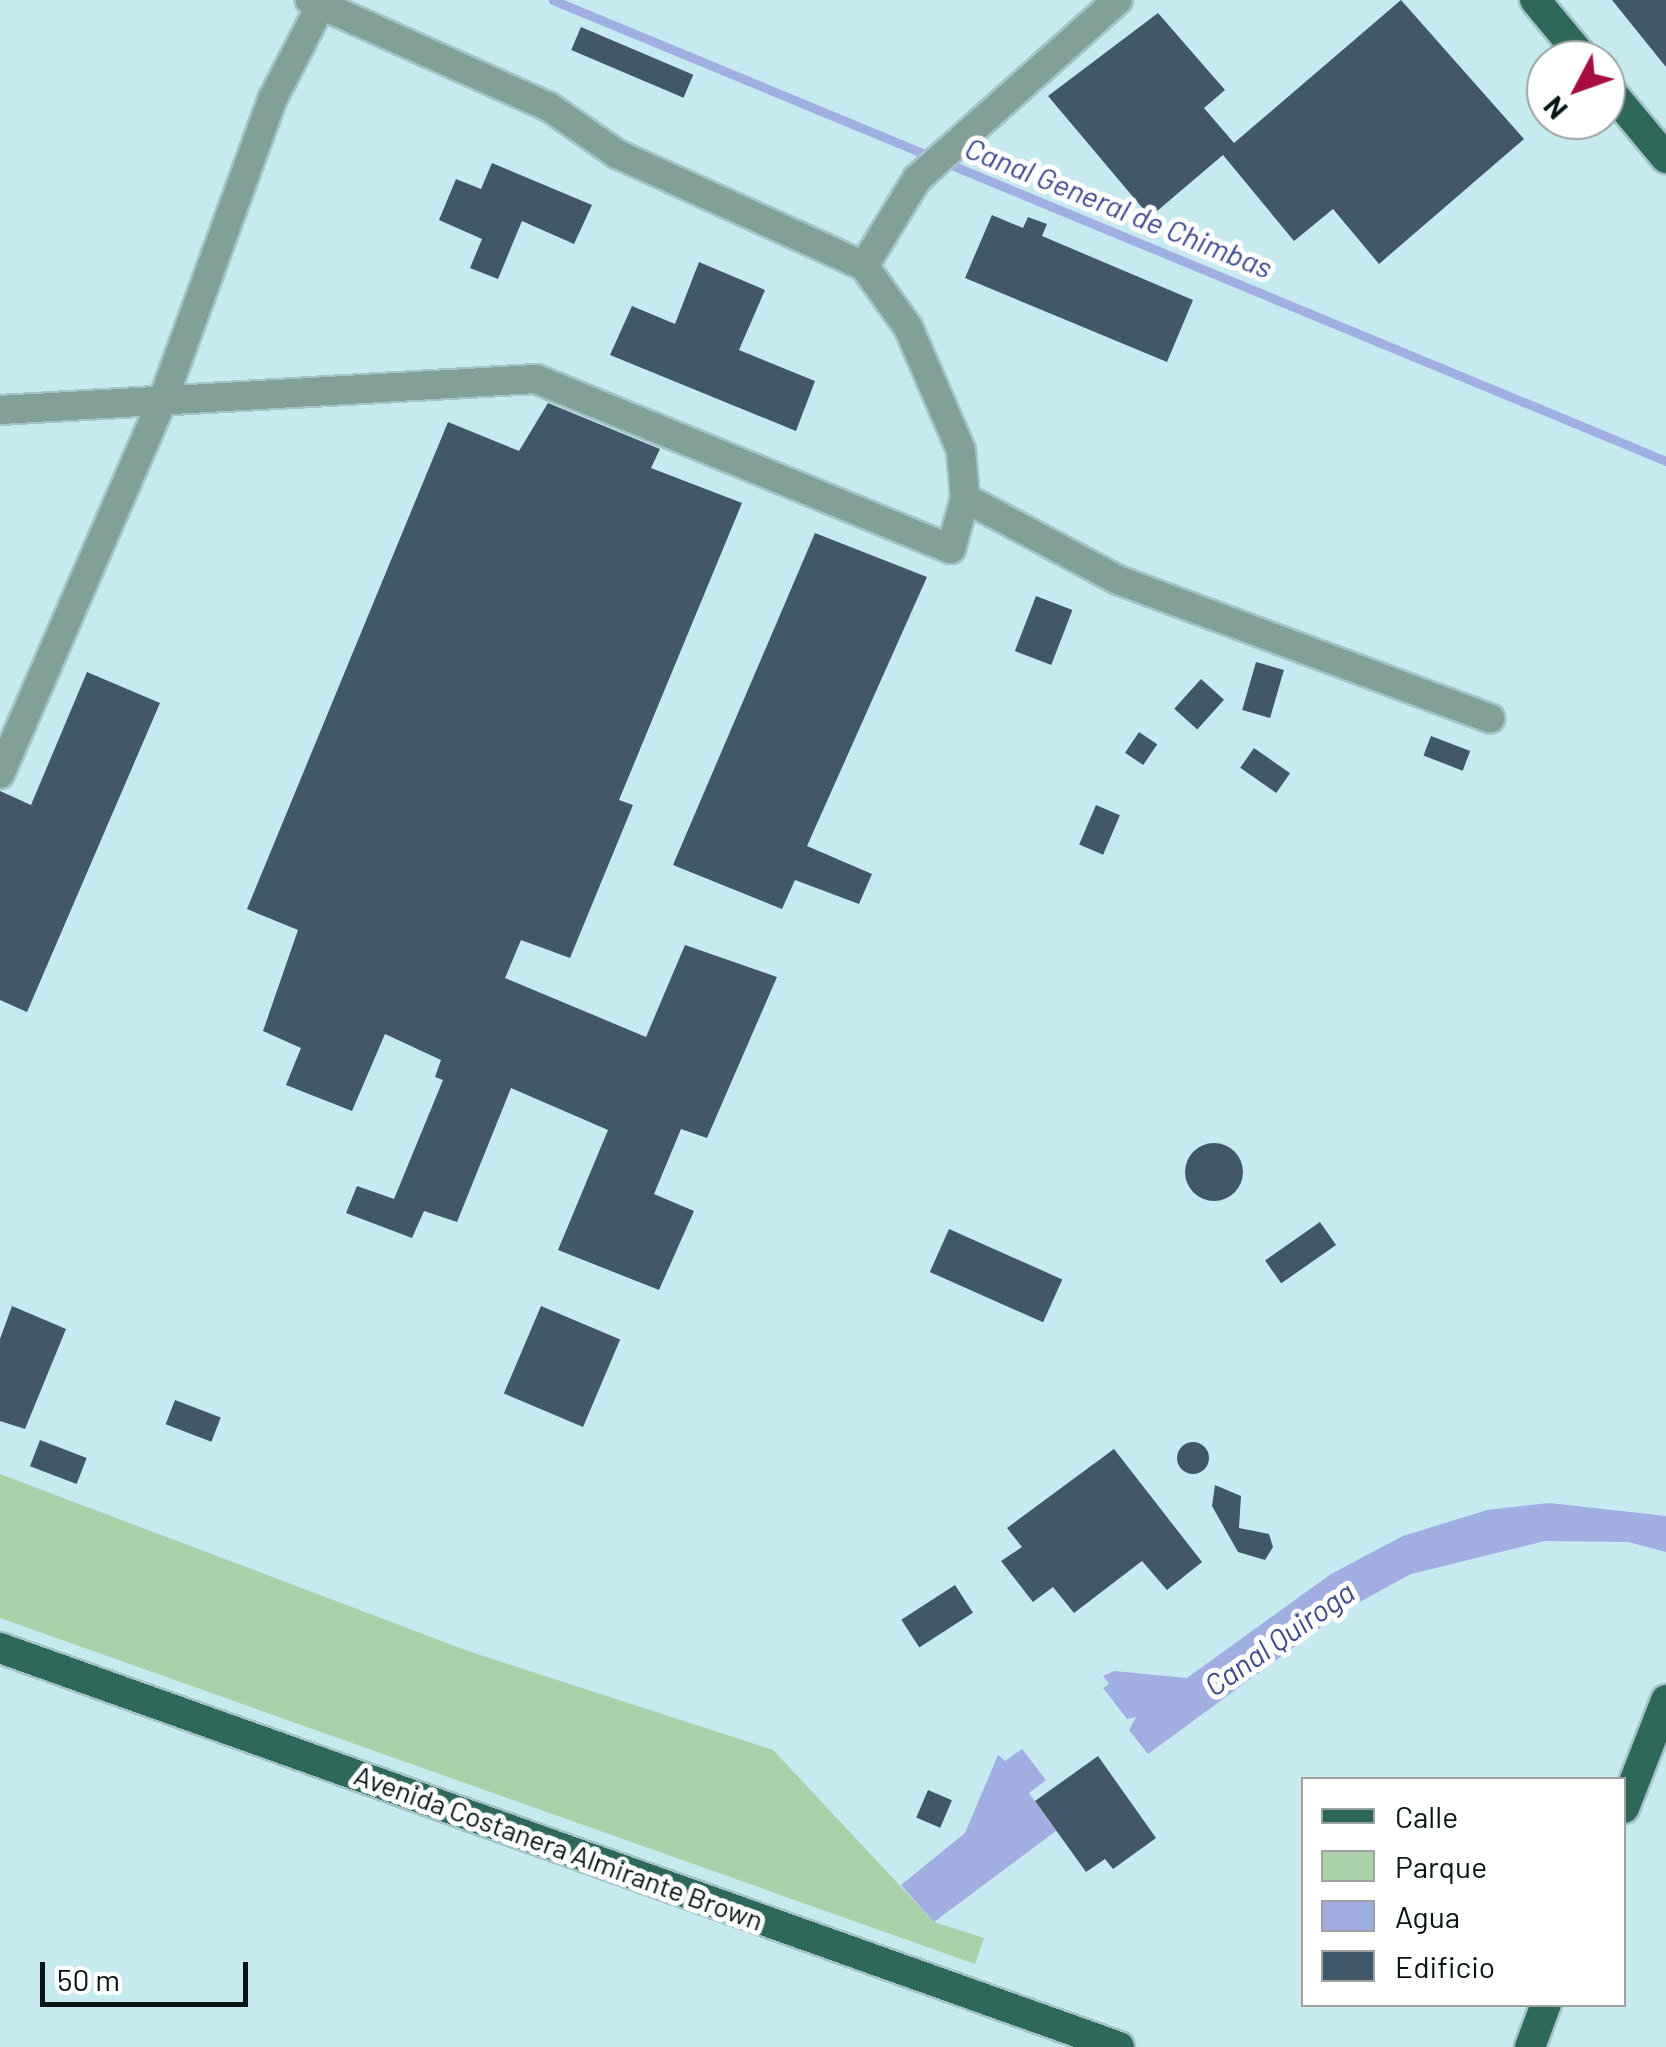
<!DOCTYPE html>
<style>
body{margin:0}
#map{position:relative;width:1666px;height:2047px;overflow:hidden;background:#c7eaf0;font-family:Barlow,sans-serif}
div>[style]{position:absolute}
.green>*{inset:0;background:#aacfa9}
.water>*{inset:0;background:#a1aee2}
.stream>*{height:9px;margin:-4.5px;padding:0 4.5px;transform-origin:4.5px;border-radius:4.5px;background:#a1aee2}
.building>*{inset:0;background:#425868;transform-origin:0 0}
.round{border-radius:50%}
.roads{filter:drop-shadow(2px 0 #a4c3c9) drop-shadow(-2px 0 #a4c3c9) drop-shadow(0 2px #a4c3c9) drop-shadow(0 -2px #a4c3c9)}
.minor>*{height:28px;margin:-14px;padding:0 14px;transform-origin:14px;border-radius:14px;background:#83a098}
.major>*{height:30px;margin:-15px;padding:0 15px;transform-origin:15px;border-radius:15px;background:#2e685b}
span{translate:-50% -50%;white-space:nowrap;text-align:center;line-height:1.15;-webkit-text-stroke:10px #fff;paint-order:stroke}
.street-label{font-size:28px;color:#071416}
.water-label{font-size:30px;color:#414b8c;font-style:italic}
.legend{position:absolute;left:1301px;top:1777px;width:325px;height:230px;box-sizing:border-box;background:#fff;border:2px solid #9ca1a2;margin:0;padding:12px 18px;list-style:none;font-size:30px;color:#071416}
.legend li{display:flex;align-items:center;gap:20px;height:50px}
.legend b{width:50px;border:2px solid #9ca1a2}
.north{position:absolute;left:1526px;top:40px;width:100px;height:100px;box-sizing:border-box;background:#fff;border:2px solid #9ca1a2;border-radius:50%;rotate:229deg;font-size:28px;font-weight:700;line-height:40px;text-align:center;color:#071416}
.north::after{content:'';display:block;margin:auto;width:35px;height:45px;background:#a60e3f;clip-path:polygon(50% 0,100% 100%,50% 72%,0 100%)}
.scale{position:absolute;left:40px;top:1962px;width:208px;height:45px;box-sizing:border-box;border:5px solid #071416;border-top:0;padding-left:12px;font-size:30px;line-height:35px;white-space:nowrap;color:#071416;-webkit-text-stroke:8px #fff;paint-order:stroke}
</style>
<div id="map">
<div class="green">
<i style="clip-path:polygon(0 1474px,468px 1651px,773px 1750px,934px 1922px,984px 1938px,975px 1964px,0 1618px)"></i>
</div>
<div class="water">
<i style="clip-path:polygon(1549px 1503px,1666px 1516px,1666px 1552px,1628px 1542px,1545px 1541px,1411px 1574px,1343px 1611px,1148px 1754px,1129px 1730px,1136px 1717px,1127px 1719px,1103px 1688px,1109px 1684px,1103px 1676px,1114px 1671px,1187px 1678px,1331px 1574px,1403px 1536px,1487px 1510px)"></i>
<i style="clip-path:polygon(1022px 1749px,1046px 1780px,1029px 1793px,1056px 1831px,934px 1922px,901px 1885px,965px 1833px,998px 1755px,1005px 1761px)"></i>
</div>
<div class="stream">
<i style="left:553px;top:0;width:1205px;rotate:22.5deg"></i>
</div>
<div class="building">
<i style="clip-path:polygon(1401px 0,1524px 139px,1379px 264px,1333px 209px,1294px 241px,1223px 155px,1150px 217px,1048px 96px,1158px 13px,1225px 90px,1204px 108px,1234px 143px)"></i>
<i style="clip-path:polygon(1612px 0,1666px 0,1666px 67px,1641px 36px)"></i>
<i style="left:581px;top:27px;width:122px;height:25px;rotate:23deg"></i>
<i style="clip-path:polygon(492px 163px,592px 205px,574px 244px,522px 221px,498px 279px,470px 268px,482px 239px,439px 220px,456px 179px,481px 189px)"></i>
<i style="clip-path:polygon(992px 215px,1023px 228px,1028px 217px,1047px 224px,1042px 236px,1193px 300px,1167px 362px,965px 278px)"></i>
<i style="clip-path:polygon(699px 262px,765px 290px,739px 350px,815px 381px,796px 431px,610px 355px,632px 306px,675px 324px)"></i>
<i style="clip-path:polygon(548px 403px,660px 449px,651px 468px,742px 503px,619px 800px,633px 805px,570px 958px,521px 940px,505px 978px,646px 1037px,685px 945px,777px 977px,707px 1138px,681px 1129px,654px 1194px,694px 1211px,659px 1290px,558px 1250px,608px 1130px,511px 1088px,457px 1222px,424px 1211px,412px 1238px,346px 1213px,357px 1186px,394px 1199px,443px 1080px,435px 1077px,441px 1060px,385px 1034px,352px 1111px,286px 1085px,301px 1048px,263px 1031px,298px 930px,247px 909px,448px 422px,519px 451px)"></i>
<i style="clip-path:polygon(815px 533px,927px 577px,807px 846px,872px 874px,859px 904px,795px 880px,782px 909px,673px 865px)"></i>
<i style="left:1036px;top:596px;width:39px;height:59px;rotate:21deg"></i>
<i style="left:1256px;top:662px;width:29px;height:50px;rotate:16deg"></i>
<i style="clip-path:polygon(87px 672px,160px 703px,27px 1012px,0 1000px,0 791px,31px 805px)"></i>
<i style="left:1201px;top:679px;width:31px;height:40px;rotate:42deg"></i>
<i style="left:1139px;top:732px;width:22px;height:25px;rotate:34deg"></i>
<i style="left:1431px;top:736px;width:42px;height:21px;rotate:21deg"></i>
<i style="left:1254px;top:748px;width:44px;height:24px;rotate:35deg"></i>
<i style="left:1096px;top:805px;width:26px;height:43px;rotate:23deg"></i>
<i class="round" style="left:1185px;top:1143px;width:58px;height:58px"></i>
<i style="left:1320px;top:1222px;width:28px;height:67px;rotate:55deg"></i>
<i style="left:949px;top:1229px;width:124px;height:47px;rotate:24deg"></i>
<i style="clip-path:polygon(12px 1306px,66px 1329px,25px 1429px,0 1421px,0 1339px)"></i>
<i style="left:541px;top:1306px;width:86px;height:95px;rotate:23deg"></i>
<i style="left:175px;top:1400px;width:49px;height:26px;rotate:21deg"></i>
<i style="left:40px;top:1440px;width:50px;height:28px;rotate:21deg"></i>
<i class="round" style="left:1177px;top:1442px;width:32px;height:32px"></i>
<i style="clip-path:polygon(1114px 1449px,1202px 1562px,1167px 1590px,1142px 1561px,1074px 1613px,1053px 1587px,1033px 1602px,1001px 1561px,1022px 1547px,1007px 1528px)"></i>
<i style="clip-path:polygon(1215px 1485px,1241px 1496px,1239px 1528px,1269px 1534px,1273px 1547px,1265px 1560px,1238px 1552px,1212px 1506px)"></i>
<i style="left:955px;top:1585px;width:33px;height:64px;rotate:57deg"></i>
<i style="clip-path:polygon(1098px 1756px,1156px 1838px,1113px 1869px,1105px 1859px,1086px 1872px,1035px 1801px)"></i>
<i style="left:928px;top:1790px;width:26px;height:30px;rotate:23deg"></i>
</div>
<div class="roads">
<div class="minor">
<i style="left:864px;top:266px;width:102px;rotate:-58.7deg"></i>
<i style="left:917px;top:179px;width:269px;rotate:-41.7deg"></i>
<i style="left:0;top:410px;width:537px;rotate:-3.31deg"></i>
<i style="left:536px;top:379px;width:448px;rotate:22.3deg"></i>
<i style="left:951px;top:549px;width:53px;rotate:-74.6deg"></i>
<i style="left:965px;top:498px;width:48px;rotate:-94.8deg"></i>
<i style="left:961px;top:450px;width:134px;rotate:-113.3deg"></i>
<i style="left:908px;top:327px;width:75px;rotate:-125.8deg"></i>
<i style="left:864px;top:266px;width:271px;rotate:-155.6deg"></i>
<i style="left:617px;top:154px;width:83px;rotate:-145.3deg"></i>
<i style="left:549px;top:107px;width:262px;rotate:-155.9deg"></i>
<i style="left:965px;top:498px;width:174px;rotate:28.2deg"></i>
<i style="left:1118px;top:580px;width:397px;rotate:20.4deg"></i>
<i style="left:0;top:774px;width:411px;rotate:-66.5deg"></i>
<i style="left:164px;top:397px;width:318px;rotate:-70deg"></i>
<i style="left:273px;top:98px;width:102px;rotate:-62.7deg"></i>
</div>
<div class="major">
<i style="left:1535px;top:0;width:78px;rotate:50.2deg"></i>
<i style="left:1606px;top:86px;width:94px;rotate:50.2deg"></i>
<i style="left:0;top:1648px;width:1188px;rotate:19.62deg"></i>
<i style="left:1624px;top:1808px;width:116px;rotate:-68.7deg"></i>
<i style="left:1530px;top:2047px;width:46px;rotate:-69.6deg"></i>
</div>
</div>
<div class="street-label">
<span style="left:559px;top:1847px;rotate:20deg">Avenida Costanera Almirante Brown</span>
</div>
<div class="water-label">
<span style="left:1119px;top:207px;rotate:22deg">Canal General de Chimbas</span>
<span style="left:1279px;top:1638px;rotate:-35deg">Canal Quiroga</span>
</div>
<ul class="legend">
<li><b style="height:12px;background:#2e685b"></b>Calle</li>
<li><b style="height:28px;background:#aacfa9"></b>Parque</li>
<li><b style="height:28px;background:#a1aee2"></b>Agua</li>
<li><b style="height:28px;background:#425868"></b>Edificio</li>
</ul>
<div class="north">N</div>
<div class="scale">50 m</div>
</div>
